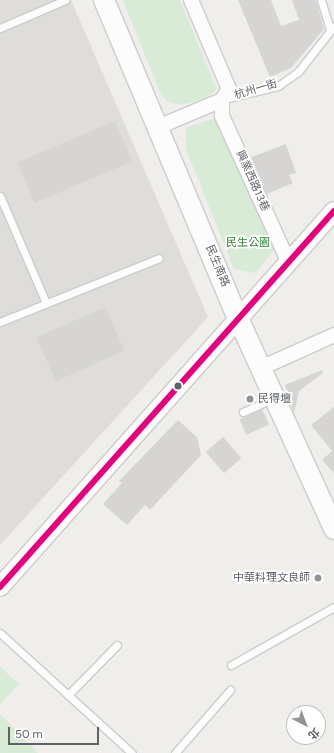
<!DOCTYPE html>
<meta charset="utf-8">
<style>
body{margin:0}
#map{position:relative;width:334px;height:753px;overflow:hidden;background:#efeeea;font-family:Figtree,"Noto Sans TC",sans-serif}
div>[style]{position:absolute}
.industrial>*{inset:0;background:#dfddda}
.green>*{inset:0;background:#d8ebd6}
.building>*{inset:0;background:#d6d5d3;transform-origin:0 0}
.roads{filter:drop-shadow(1px 0 #cbcccc) drop-shadow(-1px 0 #cbcccc) drop-shadow(0 1px #cbcccc) drop-shadow(0 -1px #cbcccc)}
.service>*{height:7px;margin:-3.5px;padding:0 3.5px;transform-origin:3.5px;border-radius:3.5px;background:#fdfcfc}
.minor>*{height:14px;margin:-7px;padding:0 7px;transform-origin:7px;border-radius:7px;background:#fdfcfc}
.tertiary>*{height:18px;margin:-9px;padding:0 9px;transform-origin:9px;border-radius:9px;background:#fdfcfc}
.secondary>*{height:20px;margin:-10px;padding:0 10px;transform-origin:10px;border-radius:10px;background:#fdfcfc}
.bus-1>*{height:6px;margin:-3px;padding:0 3px;transform-origin:3px;border-radius:3px;background:#e5007d}
.dots>*{width:11px;height:11px;translate:-50% -50%;box-sizing:border-box;border:2px solid #fff;border-radius:50%}
span{translate:-50% -50%;white-space:nowrap;text-align:center;line-height:1.15;-webkit-text-stroke:3.5px #fff;paint-order:stroke}
.street-label{font-size:11px;color:#5f6368}
.park-label{font-size:11px;color:#348238}
.poi-label{font-size:11px;color:#5f6368}
.left{translate:0 -50%;text-align:left}
.right{translate:-100% -50%;text-align:right}
.north{position:absolute;left:286px;top:705px;width:40px;height:40px;box-sizing:border-box;background:#fff;border:1px solid #bfc1c3;border-radius:50%;rotate:138deg;font-size:11px;font-weight:700;line-height:16px;text-align:center;color:#5f6368}
.north::after{content:'';display:block;margin:auto;width:14px;height:18px;background:#919496;clip-path:polygon(50% 0,100% 100%,50% 72%,0 100%)}
.scale{position:absolute;left:8px;top:727px;width:91px;height:18px;box-sizing:border-box;border:2px solid #5f6368;border-top:0;padding-left:5px;font-size:12px;line-height:14px;white-space:nowrap;color:#5f6368;-webkit-text-stroke:3px #fff;paint-order:stroke}
</style>
<div id="map">
<div class="industrial">
<i style="clip-path:polygon(0 0,71px 0,208px 317px,0 545px)"></i>
</div>
<div class="green">
<i style="clip-path:polygon(123px 0,180px 0,217px 90px,205px 98px,181px 105px,168px 102px,160px 93px)"></i>
<i style="clip-path:polygon(215px 118px,275px 249px,255px 273px,234px 269px,186px 149px,186px 128px)"></i>
<i style="clip-path:polygon(0 667px,19px 684px,0 704px)"></i>
<i style="clip-path:polygon(0 714px,38px 753px,0 753px)"></i>
</div>
<div class="building">
<i style="clip-path:polygon(238px 0,271px 0,281px 26px,299px 20px,292px 0,316px 0,324px 29px,291px 68px,270px 77px)"></i>
<i style="left:115px;top:121px;width:44px;height:106px;rotate:67deg"></i>
<i style="clip-path:polygon(286px 144px,296px 173px,289px 175px,293px 183px,267px 194px,251px 157px)"></i>
<i style="left:105px;top:307px;width:48px;height:75px;rotate:66deg"></i>
<i style="clip-path:polygon(322px 370px,323px 373px,299px 391px,294px 413px,285px 385px)"></i>
<i style="clip-path:polygon(334px 407px,334px 473px,322px 460px,332px 451px,311px 425px)"></i>
<i style="left:262px;top:409px;width:17px;height:25px;rotate:65deg"></i>
<i style="clip-path:polygon(178px 420px,197px 437px,201px 455px,150px 510px,145px 505px,127px 525px,103px 504px,122px 483px,119px 481px)"></i>
<i style="left:223px;top:437px;width:28px;height:23px;rotate:49deg"></i>
</div>
<div class="roads">
<div class="service">
<i style="left:321px;top:0;width:31px;rotate:73deg"></i>
<i style="left:0;top:28px;width:71px;rotate:-23.3deg"></i>
<i style="left:224px;top:99px;width:56px;rotate:-13.5deg"></i>
<i style="left:278px;top:86px;width:24px;rotate:-35deg"></i>
<i style="left:298px;top:72px;width:58px;rotate:-52deg"></i>
<i style="left:0;top:196px;width:116px;rotate:66.7deg"></i>
<i style="left:0;top:322px;width:171px;rotate:-21.9deg"></i>
<i style="left:243px;top:412px;width:34px;rotate:-24deg"></i>
<i style="left:0;top:633px;width:178px;rotate:42.3deg"></i>
<i style="left:231px;top:665px;width:118px;rotate:-29.4deg"></i>
<i style="left:68px;top:695px;width:70px;rotate:-45.6deg"></i>
<i style="left:175px;top:753px;width:84px;rotate:-48.9deg"></i>
</div>
<div class="minor">
<i style="left:222px;top:100px;width:16px;rotate:90deg"></i>
<i style="left:222px;top:116px;width:159px;rotate:65.5deg"></i>
<i style="left:158px;top:127px;width:69px;rotate:-22.9deg"></i>
<i style="left:222px;top:100px;width:13px;rotate:-58deg"></i>
<i style="left:229px;top:89px;width:97px;rotate:-113.1deg"></i>
<i style="left:261px;top:368px;width:80px;rotate:-24.3deg"></i>
</div>
<div class="tertiary">
<i style="left:0;top:587px;width:503px;rotate:-48.39deg"></i>
</div>
<div class="secondary">
<i style="left:104px;top:0;width:345px;rotate:67.2deg"></i>
<i style="left:238px;top:318px;width:232px;rotate:65.5deg"></i>
</div>
</div>
<div class="bus-1">
<i style="left:0;top:587px;width:503px;rotate:-48.39deg"></i>
</div>
<div class="dots">
<i style="left:178px;top:386px;background:#5f6368"></i>
<i style="left:250px;top:399px;background:#919496"></i>
<i style="left:318px;top:578px;background:#919496"></i>
</div>
<div class="street-label">
<span style="left:256px;top:90px;rotate:-16deg">杭州一街</span>
<span style="left:252px;top:181px;rotate:66deg">興業西路13巷</span>
<span style="left:217px;top:266px;rotate:67deg">民生南路</span>
</div>
<div class="park-label">
<span style="left:248px;top:243px">民生公園</span>
</div>
<div class="poi-label">
<span class="left" style="left:258px;top:399px">民得壇</span>
<span class="right" style="left:310px;top:578px">中華料理文良師</span>
</div>
<div class="north">北</div>
<div class="scale">50 m</div>
</div>
